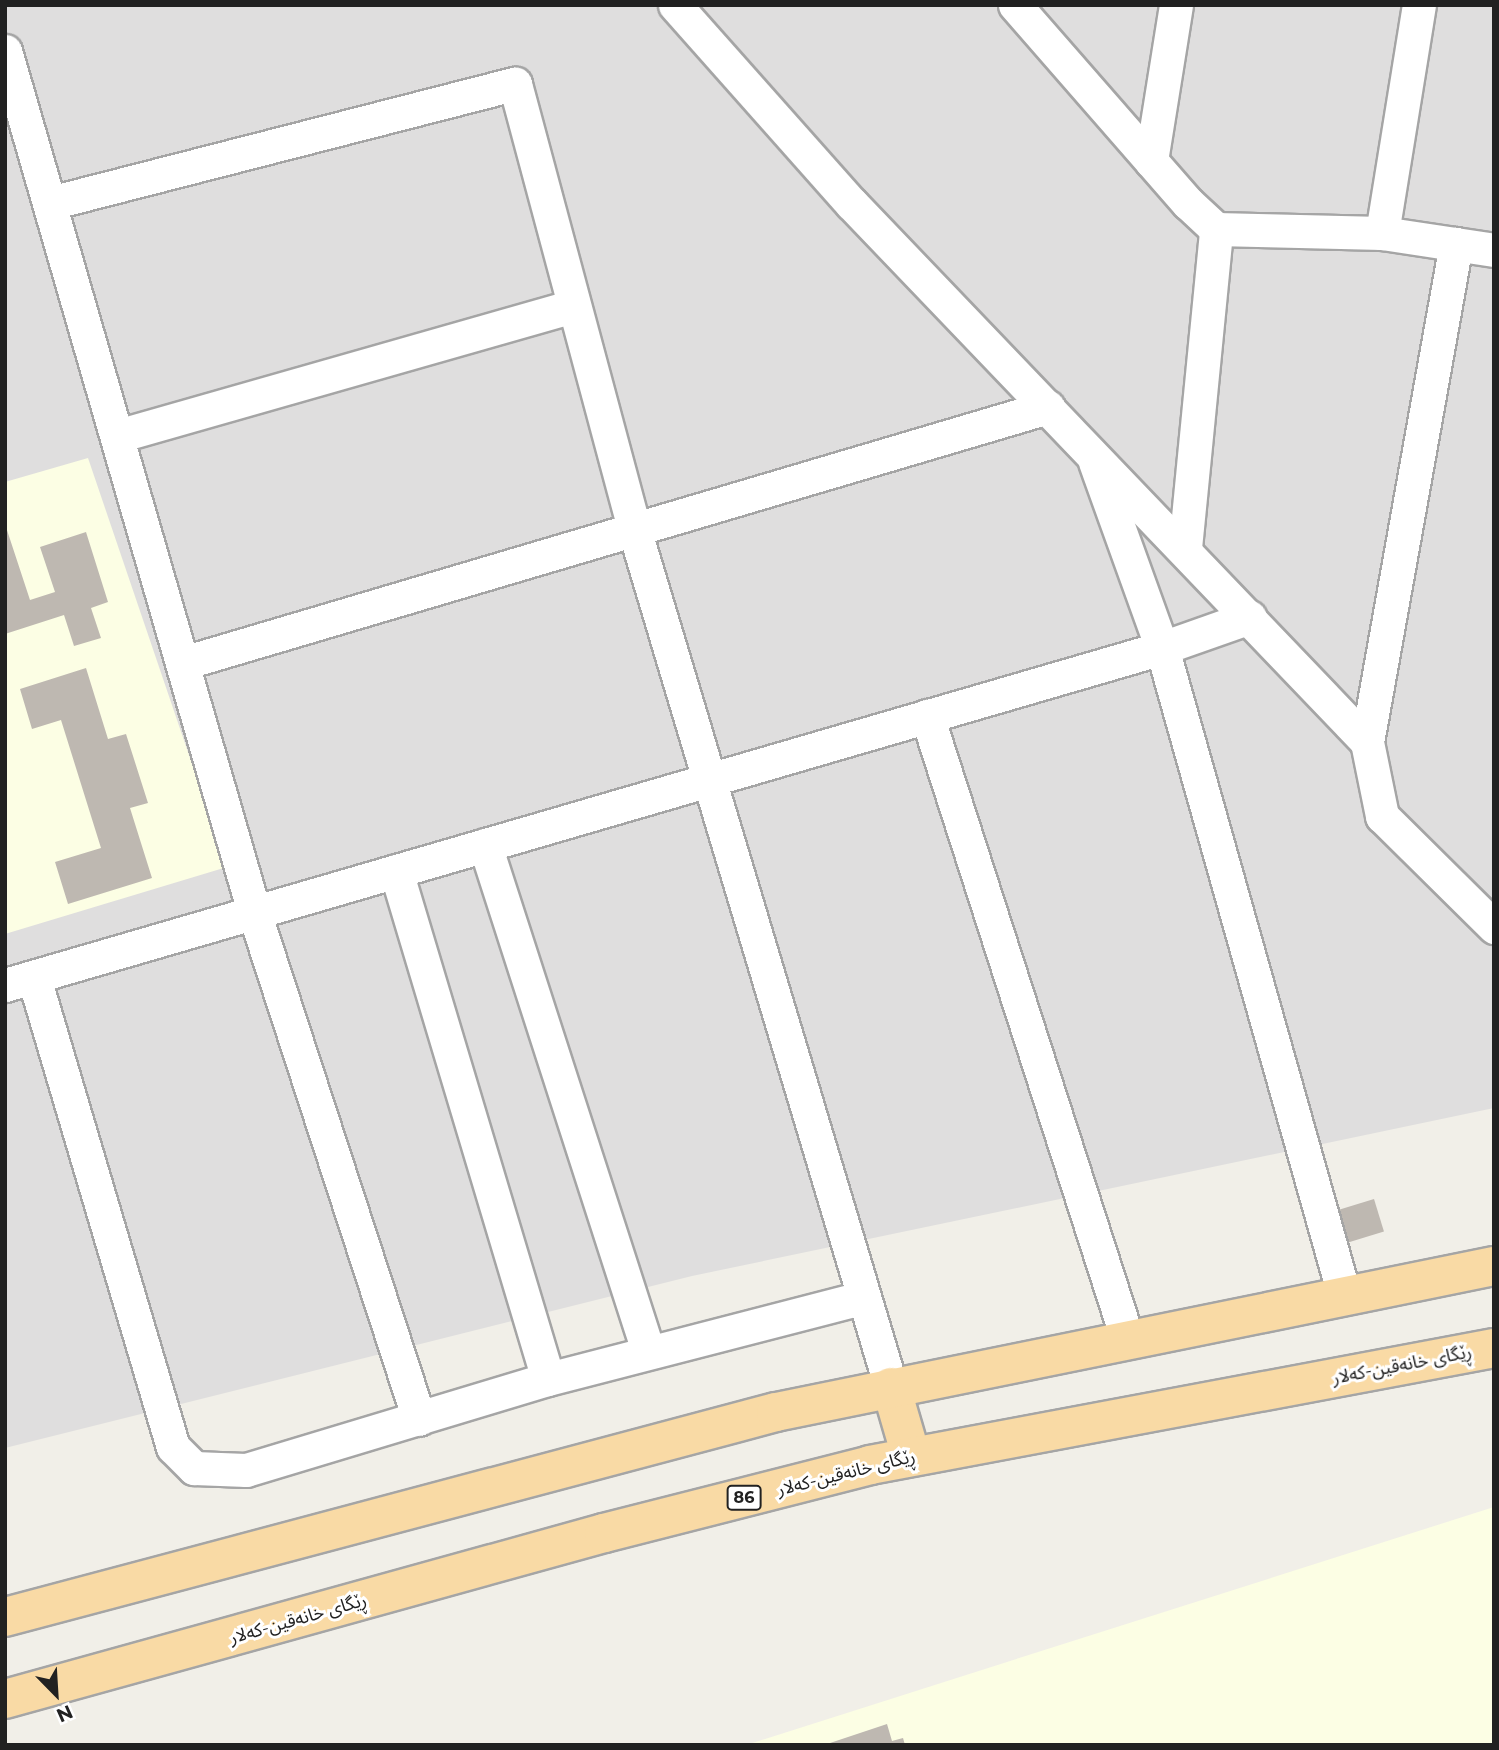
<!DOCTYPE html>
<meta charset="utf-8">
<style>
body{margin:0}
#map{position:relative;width:1499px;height:1750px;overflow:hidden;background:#f1efe8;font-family:Montserrat,"Noto Sans Arabic",sans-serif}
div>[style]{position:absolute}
.residential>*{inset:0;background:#dfdede}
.education>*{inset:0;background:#fcfee4}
.building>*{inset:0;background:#beb8b1;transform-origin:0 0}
.roads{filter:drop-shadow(2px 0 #a5a5a5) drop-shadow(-2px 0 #a5a5a5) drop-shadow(0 2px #a5a5a5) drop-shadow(0 -2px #a5a5a5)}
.minor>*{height:33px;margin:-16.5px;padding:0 16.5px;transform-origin:16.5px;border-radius:16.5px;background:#fff}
.primary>*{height:38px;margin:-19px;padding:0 19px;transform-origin:19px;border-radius:19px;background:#f9daa5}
span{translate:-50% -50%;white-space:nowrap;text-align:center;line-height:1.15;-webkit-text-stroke:6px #fff;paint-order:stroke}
.shield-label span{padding:2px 5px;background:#fff;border:2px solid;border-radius:5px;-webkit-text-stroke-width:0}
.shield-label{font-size:16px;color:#212121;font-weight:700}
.street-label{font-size:18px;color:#212121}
.frame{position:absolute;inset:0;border:7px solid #212121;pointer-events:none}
.north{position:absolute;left:21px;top:1659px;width:70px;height:70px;-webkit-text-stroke:5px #fff;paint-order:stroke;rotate:156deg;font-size:19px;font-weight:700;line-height:28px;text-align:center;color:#212121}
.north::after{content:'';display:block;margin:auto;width:24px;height:32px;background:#212121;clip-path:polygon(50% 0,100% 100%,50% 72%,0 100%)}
</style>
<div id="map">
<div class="residential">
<i style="clip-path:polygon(5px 5px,1494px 5px,1494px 1108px,692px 1276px,5px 1448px)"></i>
</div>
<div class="education">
<i style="clip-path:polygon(88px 458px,227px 867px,5px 934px,5px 482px)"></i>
<i style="clip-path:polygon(1494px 1507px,1494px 1745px,746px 1745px)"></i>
</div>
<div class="building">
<i style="clip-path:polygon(5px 524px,30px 600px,55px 592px,40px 547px,86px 532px,108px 602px,91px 608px,101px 638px,74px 646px,64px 615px,5px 634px)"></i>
<i style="clip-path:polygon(86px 668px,108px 739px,126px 734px,148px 803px,130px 808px,152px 878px,68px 904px,55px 862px,101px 848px,61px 720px,32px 729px,20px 689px)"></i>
<i style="left:1374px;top:1199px;width:34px;height:46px;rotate:73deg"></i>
<i style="clip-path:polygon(887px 1724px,892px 1741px,903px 1738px,905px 1745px,824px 1745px)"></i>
</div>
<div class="roads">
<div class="minor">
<i style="left:675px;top:5px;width:265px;rotate:48.4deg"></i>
<i style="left:851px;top:203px;width:746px;rotate:46.25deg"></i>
<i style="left:1367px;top:742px;width:76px;rotate:78.5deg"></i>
<i style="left:1382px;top:816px;width:158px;rotate:44.7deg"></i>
<i style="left:1015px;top:5px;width:263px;rotate:48.9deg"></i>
<i style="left:1188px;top:203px;width:38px;rotate:43deg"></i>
<i style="left:5px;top:51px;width:896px;rotate:73.87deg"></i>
<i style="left:254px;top:912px;width:533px;rotate:71.97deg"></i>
<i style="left:1151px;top:161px;width:158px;rotate:-80.9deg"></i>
<i style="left:50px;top:203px;width:480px;rotate:-14.4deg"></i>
<i style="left:515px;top:84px;width:464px;rotate:75deg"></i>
<i style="left:635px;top:532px;width:893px;rotate:73.33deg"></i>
<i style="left:1382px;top:233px;width:231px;rotate:-80.8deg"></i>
<i style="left:117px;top:436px;width:473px;rotate:-15.9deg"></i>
<i style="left:1095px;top:462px;width:198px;rotate:70.2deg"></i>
<i style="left:1162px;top:648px;width:675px;rotate:74.28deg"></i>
<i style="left:1185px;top:548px;width:321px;rotate:-84.4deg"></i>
<i style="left:1216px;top:229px;width:166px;rotate:1.4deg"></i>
<i style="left:1382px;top:233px;width:113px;rotate:8.6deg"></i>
<i style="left:183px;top:663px;width:902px;rotate:-16.49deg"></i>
<i style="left:927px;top:716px;width:657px;rotate:72.17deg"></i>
<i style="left:1367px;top:742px;width:506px;rotate:-79.87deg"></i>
<i style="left:485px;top:845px;width:532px;rotate:72.14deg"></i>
<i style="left:396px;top:871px;width:530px;rotate:73.34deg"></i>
<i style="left:34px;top:978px;width:489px;rotate:73.5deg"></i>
<i style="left:173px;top:1447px;width:30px;rotate:45deg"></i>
<i style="left:194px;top:1468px;width:52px;rotate:2.2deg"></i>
<i style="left:246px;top:1470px;width:315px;rotate:-16.8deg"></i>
<i style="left:548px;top:1379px;width:324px;rotate:-14.5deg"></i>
<i style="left:5px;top:985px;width:1205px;rotate:-16.24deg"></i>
<i style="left:1162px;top:648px;width:93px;rotate:-19.4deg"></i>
</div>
<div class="primary">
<i style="left:891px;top:1387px;width:72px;rotate:73.8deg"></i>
<i style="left:5px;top:1617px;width:798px;rotate:-14.89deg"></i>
<i style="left:776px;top:1412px;width:733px;rotate:-11.49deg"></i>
<i style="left:5px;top:1699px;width:622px;rotate:-15.49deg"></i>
<i style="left:604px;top:1533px;width:275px;rotate:-14.3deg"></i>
<i style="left:870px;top:1465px;width:635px;rotate:-10.62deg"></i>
</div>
</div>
<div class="shield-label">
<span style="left:744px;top:1498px">86</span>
</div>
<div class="street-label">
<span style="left:1402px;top:1365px;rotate:-11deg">ڕێگای خانەقین-کەلار</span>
<span style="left:846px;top:1473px;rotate:-14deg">ڕێگای خانەقین-کەلار</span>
<span style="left:298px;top:1619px;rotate:-16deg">ڕێگای خانەقین-کەلار</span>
</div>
<div class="frame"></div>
<div class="north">N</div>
</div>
